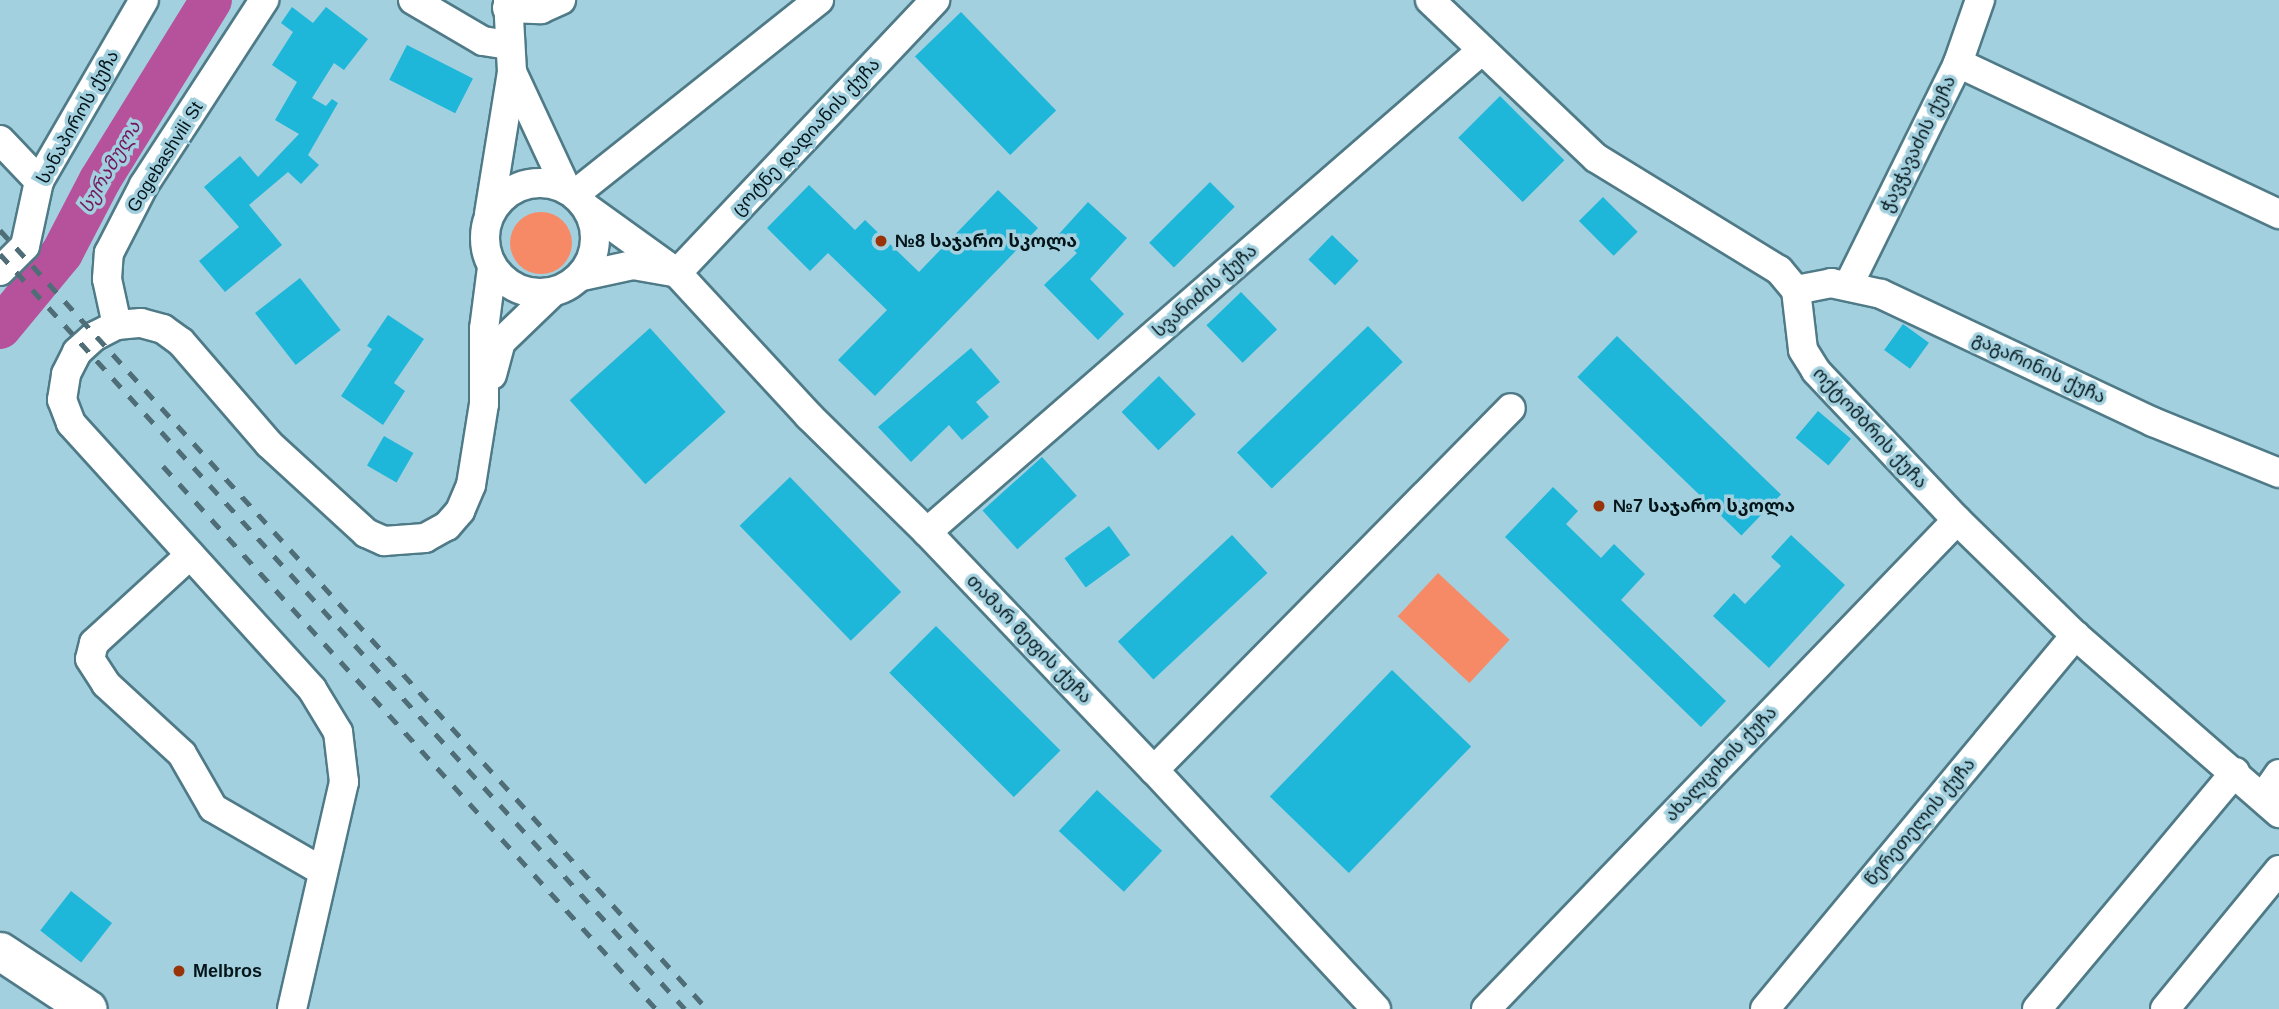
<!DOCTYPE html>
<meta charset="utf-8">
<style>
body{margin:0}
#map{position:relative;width:2279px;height:1009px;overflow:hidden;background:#a3d0de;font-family:Helvetica,"Noto Sans Georgian",sans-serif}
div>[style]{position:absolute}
.green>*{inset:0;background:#f78a66;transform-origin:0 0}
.round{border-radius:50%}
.river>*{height:42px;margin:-21px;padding:0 21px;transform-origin:21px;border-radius:21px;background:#b6529c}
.building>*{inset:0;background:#1eb6d9;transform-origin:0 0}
.roads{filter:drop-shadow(2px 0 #4f7a87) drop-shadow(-2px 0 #4f7a87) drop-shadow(0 2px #4f7a87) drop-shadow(0 -2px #4f7a87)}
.minor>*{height:28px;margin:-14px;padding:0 14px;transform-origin:14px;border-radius:14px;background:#fff}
.minor>.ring{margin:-14px;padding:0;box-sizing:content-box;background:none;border:28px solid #fff;border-radius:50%}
.major>*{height:37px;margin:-18.5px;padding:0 18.5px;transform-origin:18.5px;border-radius:18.5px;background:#fff}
.rail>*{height:5px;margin-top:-2.5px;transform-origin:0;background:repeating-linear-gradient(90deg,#4f6d76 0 12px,transparent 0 24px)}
.dots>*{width:19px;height:19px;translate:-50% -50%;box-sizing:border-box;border:4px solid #a3d0de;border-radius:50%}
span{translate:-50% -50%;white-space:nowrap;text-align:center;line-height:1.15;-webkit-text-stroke:7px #a3d0de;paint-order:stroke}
.street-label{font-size:18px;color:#04151a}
.poi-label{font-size:18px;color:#04151a;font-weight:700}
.left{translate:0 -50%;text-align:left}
.water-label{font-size:19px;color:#741760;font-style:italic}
</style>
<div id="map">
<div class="green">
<i class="round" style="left:510px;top:212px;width:62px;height:62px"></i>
<i style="left:1438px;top:573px;width:98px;height:59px;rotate:43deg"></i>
</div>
<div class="river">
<i style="left:0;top:328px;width:97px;rotate:-50.4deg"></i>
<i style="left:62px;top:253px;width:82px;rotate:-62.5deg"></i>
<i style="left:100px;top:180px;width:211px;rotate:-58.3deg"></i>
</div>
<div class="building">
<i style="clip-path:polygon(292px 7px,313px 23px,326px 7px,368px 39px,344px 70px,334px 63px,312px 98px,326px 106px,332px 99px,338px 103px,308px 155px,319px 165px,301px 184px,288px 172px,249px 205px,282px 245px,225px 292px,199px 261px,239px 227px,204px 187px,240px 156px,258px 177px,299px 134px,275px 120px,297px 82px,272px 65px,293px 32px,281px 23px)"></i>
<i style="left:961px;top:12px;width:137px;height:64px;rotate:46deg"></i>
<i style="left:407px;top:45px;width:74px;height:39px;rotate:27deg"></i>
<i style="left:1500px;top:96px;width:91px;height:59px;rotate:45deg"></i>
<i style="left:1210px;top:182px;width:35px;height:86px;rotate:45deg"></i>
<i style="clip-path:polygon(809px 185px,855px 230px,865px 220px,919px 272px,998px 190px,1038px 228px,875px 396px,838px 360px,887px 310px,828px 253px,810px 271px,767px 228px)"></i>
<i style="left:1603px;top:197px;width:49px;height:34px;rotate:45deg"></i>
<i style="clip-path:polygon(1088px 202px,1127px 238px,1090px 279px,1124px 314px,1098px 340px,1044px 285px,1077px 253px,1058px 235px)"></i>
<i style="left:1332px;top:235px;width:37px;height:34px;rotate:44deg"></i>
<i style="left:300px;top:278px;width:66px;height:57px;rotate:52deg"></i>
<i style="left:1241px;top:292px;width:52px;height:48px;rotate:46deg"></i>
<i style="clip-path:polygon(388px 315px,424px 339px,394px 383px,405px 391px,383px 425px,341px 396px,372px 349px,367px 346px)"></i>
<i style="left:1903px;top:324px;width:32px;height:32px;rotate:36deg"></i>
<i style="left:1368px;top:326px;width:50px;height:182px;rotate:46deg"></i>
<i style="left:650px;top:328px;width:113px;height:108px;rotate:48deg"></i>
<i style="left:1617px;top:336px;width:228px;height:57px;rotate:44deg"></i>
<i style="clip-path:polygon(971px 348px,1000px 382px,976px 402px,989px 417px,962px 440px,949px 425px,911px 462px,878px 427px)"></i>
<i style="left:1159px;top:376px;width:53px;height:52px;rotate:46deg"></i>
<i style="left:1818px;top:411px;width:43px;height:35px;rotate:40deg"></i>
<i style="left:384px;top:436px;width:34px;height:34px;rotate:30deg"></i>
<i style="left:1042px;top:457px;width:52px;height:80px;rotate:48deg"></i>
<i style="left:790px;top:477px;width:160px;height:70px;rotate:46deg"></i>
<i style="clip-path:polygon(1553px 487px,1578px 511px,1566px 524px,1601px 558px,1614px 544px,1645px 574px,1621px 600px,1726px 701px,1701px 727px,1505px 537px)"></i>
<i style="left:1109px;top:526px;width:36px;height:55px;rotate:54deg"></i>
<i style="left:1232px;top:535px;width:52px;height:156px;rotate:47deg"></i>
<i style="clip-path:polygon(1791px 535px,1845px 585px,1769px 668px,1713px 616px,1734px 593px,1745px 604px,1781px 566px,1771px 557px)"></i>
<i style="left:936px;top:626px;width:176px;height:66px;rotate:45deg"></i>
<i style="left:1392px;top:670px;width:110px;height:176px;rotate:44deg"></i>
<i style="left:1097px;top:790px;width:89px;height:56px;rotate:43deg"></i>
<i style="left:71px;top:891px;width:52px;height:50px;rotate:38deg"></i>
</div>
<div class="roads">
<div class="minor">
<i style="left:413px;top:0;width:81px;rotate:30.4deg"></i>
<i style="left:483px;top:41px;width:24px;rotate:9deg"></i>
<i style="left:508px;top:0;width:72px;rotate:86.8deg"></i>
<i style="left:512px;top:72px;width:130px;rotate:65deg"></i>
<i style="left:1430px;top:0;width:229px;rotate:43.6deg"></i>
<i style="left:1596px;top:158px;width:215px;rotate:31.5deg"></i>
<i style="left:1779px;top:270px;width:26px;rotate:50deg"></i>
<i style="left:1796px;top:290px;width:60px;rotate:83.3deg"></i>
<i style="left:1803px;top:350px;width:25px;rotate:58deg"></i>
<i style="left:1816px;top:371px;width:205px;rotate:46.6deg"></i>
<i style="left:1957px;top:520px;width:165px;rotate:44.3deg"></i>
<i style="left:2075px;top:635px;width:271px;rotate:41.1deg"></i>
<i style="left:507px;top:8px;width:34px;rotate:2deg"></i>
<i style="left:541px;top:9px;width:22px;rotate:-24deg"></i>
<i style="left:1958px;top:63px;width:355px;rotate:25.2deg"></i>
<i style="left:0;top:140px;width:57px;rotate:46.4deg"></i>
<i class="ring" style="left:485px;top:183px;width:82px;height:82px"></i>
<i style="left:575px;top:194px;width:312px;rotate:-38.5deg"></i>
<i style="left:587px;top:208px;width:111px;rotate:35.8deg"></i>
<i style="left:677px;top:273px;width:195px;rotate:47.3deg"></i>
<i style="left:809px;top:416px;width:165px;rotate:44.5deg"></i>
<i style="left:927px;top:532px;width:329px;rotate:46.4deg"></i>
<i style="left:1154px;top:770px;width:326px;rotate:47.1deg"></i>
<i style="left:489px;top:214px;width:144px;rotate:-80.8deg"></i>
<i style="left:0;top:271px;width:35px;rotate:-45deg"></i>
<i style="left:25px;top:246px;width:66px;rotate:-77.8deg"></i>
<i style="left:39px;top:181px;width:209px;rotate:-59.9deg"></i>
<i style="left:677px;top:273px;width:376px;rotate:-46.6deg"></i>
<i style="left:582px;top:276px;width:52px;rotate:-12.2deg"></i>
<i style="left:633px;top:265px;width:39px;rotate:10deg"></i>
<i style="left:1849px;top:284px;width:246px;rotate:-63.7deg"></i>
<i style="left:1958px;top:63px;width:67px;rotate:-70.8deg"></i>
<i style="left:1796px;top:290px;width:36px;rotate:-11deg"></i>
<i style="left:1831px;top:283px;width:51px;rotate:12.4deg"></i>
<i style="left:1881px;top:294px;width:301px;rotate:25.2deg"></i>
<i style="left:2153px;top:422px;width:136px;rotate:22deg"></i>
<i style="left:117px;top:325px;width:47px;rotate:-102.3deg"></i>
<i style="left:107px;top:279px;width:26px;rotate:-86deg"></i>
<i style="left:109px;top:253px;width:76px;rotate:-62.8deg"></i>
<i style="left:144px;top:185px;width:221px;rotate:-57deg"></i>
<i style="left:492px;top:375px;width:34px;rotate:-75deg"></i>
<i style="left:501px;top:342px;width:71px;rotate:-43.9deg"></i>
<i style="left:927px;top:532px;width:735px;rotate:-40.97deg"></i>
<i style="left:190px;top:555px;width:130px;rotate:137.5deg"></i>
<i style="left:94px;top:643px;width:16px;rotate:104deg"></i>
<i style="left:90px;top:659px;width:30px;rotate:57deg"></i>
<i style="left:106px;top:684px;width:103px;rotate:42.6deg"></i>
<i style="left:182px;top:754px;width:62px;rotate:60.1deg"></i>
<i style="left:213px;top:808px;width:126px;rotate:30deg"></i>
<i style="left:1154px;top:770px;width:508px;rotate:-45.4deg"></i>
<i style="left:2263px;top:797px;width:28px;rotate:-55deg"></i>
<i style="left:292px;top:1009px;width:233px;rotate:-77.1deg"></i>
<i style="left:344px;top:782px;width:50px;rotate:-96.8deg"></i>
<i style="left:338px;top:732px;width:50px;rotate:-121.2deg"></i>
<i style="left:312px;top:689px;width:359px;rotate:-132.2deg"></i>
<i style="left:71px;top:423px;width:25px;rotate:-111deg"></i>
<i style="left:62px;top:400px;width:26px;rotate:-81deg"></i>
<i style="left:66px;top:374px;width:25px;rotate:-63deg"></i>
<i style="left:77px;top:352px;width:24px;rotate:-42deg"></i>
<i style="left:95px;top:336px;width:25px;rotate:-27deg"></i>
<i style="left:117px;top:325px;width:24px;rotate:-5deg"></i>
<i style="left:141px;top:323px;width:23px;rotate:15deg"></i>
<i style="left:163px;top:329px;width:22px;rotate:36deg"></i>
<i style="left:181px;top:342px;width:135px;rotate:49.2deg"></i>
<i style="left:269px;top:444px;width:132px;rotate:42.5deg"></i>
<i style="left:366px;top:533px;width:20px;rotate:24deg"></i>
<i style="left:384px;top:541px;width:41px;rotate:-4.2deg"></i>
<i style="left:425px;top:538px;width:25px;rotate:-29deg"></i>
<i style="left:447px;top:526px;width:20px;rotate:-49deg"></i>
<i style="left:460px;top:511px;width:28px;rotate:-67deg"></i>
<i style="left:471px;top:485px;width:82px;rotate:-80.9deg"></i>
<i style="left:484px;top:404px;width:75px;rotate:-90deg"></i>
<i style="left:484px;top:329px;width:63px;rotate:-82.6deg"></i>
<i style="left:1486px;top:1009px;width:679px;rotate:-46.07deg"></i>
<i style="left:1765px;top:1009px;width:486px;rotate:-50.3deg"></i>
<i style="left:2037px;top:1009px;width:309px;rotate:-50.1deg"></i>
<i style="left:2165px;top:1009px;width:180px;rotate:-50.6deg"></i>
</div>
<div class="major">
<i style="left:0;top:951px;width:105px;rotate:33.4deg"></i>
</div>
</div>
<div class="rail">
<i style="left:0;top:230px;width:1052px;rotate:47.77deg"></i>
<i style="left:0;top:254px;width:1019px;rotate:47.78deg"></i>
<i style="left:163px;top:466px;width:733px;rotate:47.76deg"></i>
</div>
<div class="dots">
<i style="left:881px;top:241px;background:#99330a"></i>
<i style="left:1599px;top:506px;background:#99330a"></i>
<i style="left:179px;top:971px;background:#99330a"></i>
</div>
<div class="street-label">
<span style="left:78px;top:117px;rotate:-61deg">სანაპიროს ქუჩა</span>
<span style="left:806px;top:137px;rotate:-47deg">ცოტნე დადიანის ქუჩა</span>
<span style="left:1918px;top:144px;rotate:-64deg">ჭავჭავაძის ქუჩა</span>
<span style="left:165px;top:157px;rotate:-58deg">Gogebashvili St</span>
<span style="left:1205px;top:291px;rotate:-41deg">სვანიძის ქუჩა</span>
<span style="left:2039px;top:368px;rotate:25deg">გაგარინის ქუჩა</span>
<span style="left:1870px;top:428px;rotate:47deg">ოქტომბრის ქუჩა</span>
<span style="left:1029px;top:639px;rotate:46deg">თამარ მეფის ქუჩა</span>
<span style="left:1721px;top:764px;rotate:-46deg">ახალციხის ქუჩა</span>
<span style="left:1920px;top:822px;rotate:-50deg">წერეთელის ქუჩა</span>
</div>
<div class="poi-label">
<span class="left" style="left:895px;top:241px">№8 საჯარო სკოლა</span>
<span class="left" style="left:1613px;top:506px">№7 საჯარო სკოლა</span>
<span class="left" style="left:193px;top:971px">Melbros</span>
</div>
<div class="water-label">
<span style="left:110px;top:167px;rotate:-60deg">სურამულა</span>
</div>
</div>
